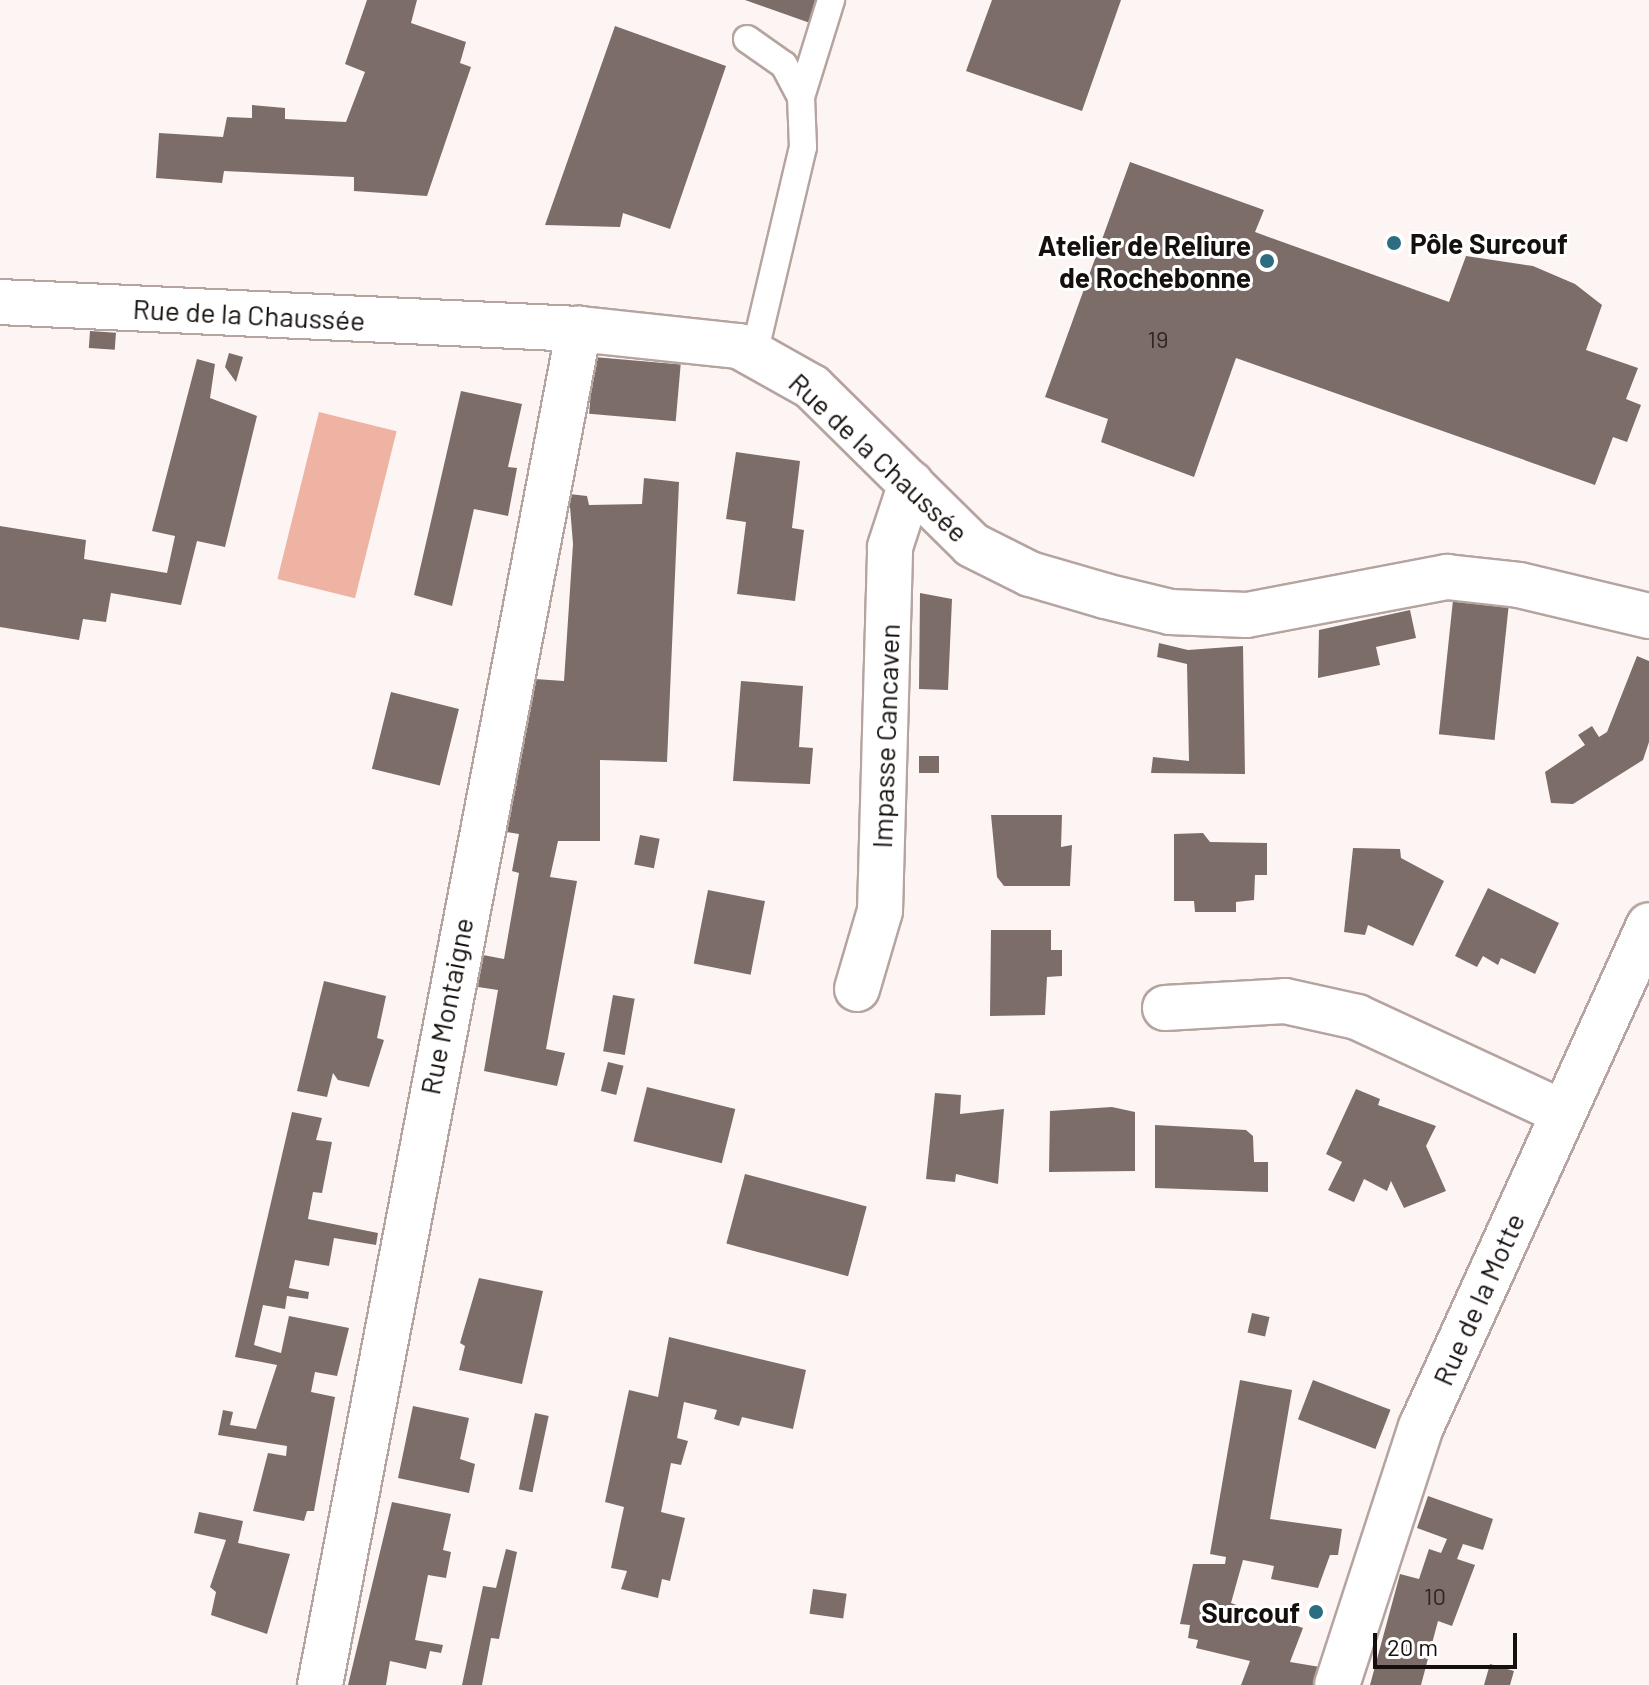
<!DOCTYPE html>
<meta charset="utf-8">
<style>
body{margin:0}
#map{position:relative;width:1649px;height:1685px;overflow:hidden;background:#fdf5f3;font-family:Barlow,sans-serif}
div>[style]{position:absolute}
.green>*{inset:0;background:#eeb3a3;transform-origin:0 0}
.building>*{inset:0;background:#7d6d69;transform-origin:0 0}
.roads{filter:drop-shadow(2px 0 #b5a49f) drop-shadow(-2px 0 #b5a49f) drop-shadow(0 2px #b5a49f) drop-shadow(0 -2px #b5a49f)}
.service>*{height:26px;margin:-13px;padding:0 13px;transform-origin:13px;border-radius:13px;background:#fff}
.minor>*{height:44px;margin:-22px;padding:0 22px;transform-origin:22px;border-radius:22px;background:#fff}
.dots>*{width:22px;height:22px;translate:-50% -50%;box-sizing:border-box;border:4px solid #fff;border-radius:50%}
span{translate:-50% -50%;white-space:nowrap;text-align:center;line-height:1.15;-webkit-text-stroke:6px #fff;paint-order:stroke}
.number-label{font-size:24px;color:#2f2624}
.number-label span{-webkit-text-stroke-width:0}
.poi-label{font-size:28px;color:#150f0d;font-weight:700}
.left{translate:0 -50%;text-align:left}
.right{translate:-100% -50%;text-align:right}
.street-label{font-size:28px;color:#150f0d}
.scale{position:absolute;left:1373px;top:1633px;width:144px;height:36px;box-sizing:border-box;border:4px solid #150f0d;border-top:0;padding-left:10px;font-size:24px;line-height:28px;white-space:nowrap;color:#150f0d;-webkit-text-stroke:6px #fff;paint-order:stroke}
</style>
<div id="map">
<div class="green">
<i style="left:319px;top:412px;width:80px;height:172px;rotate:14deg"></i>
</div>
<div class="building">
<i style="clip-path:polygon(367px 0,417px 0,411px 23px,466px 42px,460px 63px,471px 67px,427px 196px,354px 191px,354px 177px,224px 171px,222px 183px,156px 178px,159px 133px,223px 137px,227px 117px,252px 118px,252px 105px,285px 108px,285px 119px,346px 122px,365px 72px,345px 64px)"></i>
<i style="clip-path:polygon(745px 0,818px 0,810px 23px)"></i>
<i style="clip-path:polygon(992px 0,1121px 0,1082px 111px,966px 71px)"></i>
<i style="clip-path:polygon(615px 26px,726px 66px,670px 229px,623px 213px,620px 227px,545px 225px)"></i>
<i style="clip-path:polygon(1130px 162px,1264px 210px,1255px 232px,1449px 302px,1466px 256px,1533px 266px,1575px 284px,1602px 305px,1586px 350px,1638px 368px,1626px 399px,1641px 405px,1627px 442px,1613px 437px,1595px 485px,1236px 358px,1194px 477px,1101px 442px,1108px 419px,1045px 397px)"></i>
<i style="left:90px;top:331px;width:26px;height:17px;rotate:4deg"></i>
<i style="clip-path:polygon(229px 353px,243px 357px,236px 382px,225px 367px)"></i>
<i style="left:594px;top:357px;width:87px;height:57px;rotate:5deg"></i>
<i style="clip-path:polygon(197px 359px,215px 364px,210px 398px,257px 416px,225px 547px,197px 541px,181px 605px,111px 593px,106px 622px,83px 619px,79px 640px,0 627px,0 526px,86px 540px,84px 559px,167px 573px,175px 536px,152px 531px)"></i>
<i style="clip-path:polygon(461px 391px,522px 404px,508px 467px,517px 468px,508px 516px,474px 509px,452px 606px,414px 595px)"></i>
<i style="clip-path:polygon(736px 452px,800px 461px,792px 528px,804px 530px,795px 601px,737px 594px,746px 522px,726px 519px)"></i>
<i style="clip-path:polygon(644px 478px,679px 482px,667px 762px,600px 760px,600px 841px,558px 841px,550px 877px,577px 881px,546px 1049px,565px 1053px,557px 1086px,484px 1071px,498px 990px,478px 987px,483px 955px,504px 959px,519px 873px,512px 871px,519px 834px,506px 832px,535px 679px,564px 681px,573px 544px,569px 494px,587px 496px,589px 505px,642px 504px)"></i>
<i style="clip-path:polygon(920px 593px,952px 599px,948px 690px,919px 689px)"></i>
<i style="left:1453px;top:600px;width:56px;height:135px;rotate:6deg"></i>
<i style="clip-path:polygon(1410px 610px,1416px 638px,1376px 647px,1380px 665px,1318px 678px,1319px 630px)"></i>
<i style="clip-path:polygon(1159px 643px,1188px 650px,1243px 646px,1245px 774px,1151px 773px,1153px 757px,1189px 761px,1187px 664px,1157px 657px)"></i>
<i style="clip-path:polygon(1637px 656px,1649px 661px,1649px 742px,1643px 760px,1573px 804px,1551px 803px,1545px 772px,1585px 745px,1578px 735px,1592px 726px,1599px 737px,1607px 732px)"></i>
<i style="clip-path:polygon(741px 681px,803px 686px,799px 747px,813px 748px,810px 784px,733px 781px)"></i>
<i style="left:391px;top:692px;width:70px;height:79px;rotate:14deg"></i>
<i style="left:919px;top:756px;width:20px;height:17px"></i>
<i style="clip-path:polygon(991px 815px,1062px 815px,1061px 847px,1072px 845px,1070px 886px,1004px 886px,997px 877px)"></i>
<i style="clip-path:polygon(1203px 833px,1210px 842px,1267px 843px,1267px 875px,1255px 875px,1254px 900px,1236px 902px,1236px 912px,1195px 912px,1194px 901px,1174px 901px,1174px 834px)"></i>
<i style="left:640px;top:835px;width:20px;height:30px;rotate:11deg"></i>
<i style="clip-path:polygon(1353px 848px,1400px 849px,1401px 858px,1444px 881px,1413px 946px,1368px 925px,1365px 935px,1344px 932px)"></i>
<i style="clip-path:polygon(1488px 888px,1559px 923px,1535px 974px,1501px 958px,1498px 965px,1483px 956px,1477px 967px,1455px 956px)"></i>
<i style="left:708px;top:890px;width:58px;height:75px;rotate:11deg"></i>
<i style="clip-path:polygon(991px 930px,1051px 930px,1051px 950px,1062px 950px,1062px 976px,1047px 977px,1045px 1015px,990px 1016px)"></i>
<i style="clip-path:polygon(324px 981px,386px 996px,377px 1038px,384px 1040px,369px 1087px,338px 1080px,333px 1073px,327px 1097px,297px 1091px)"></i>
<i style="left:613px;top:995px;width:22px;height:57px;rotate:10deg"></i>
<i style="left:608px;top:1062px;width:16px;height:30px;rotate:14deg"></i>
<i style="left:647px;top:1087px;width:91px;height:56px;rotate:14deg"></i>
<i style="clip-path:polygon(1356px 1089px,1380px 1099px,1378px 1105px,1436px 1126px,1426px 1146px,1446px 1191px,1404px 1208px,1391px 1181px,1387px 1191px,1364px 1179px,1354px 1202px,1328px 1190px,1342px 1162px,1326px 1154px)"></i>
<i style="clip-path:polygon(935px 1093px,961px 1095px,960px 1114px,1004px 1109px,998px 1184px,956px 1174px,955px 1182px,926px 1179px)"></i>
<i style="clip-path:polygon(1112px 1107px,1135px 1112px,1135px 1171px,1049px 1172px,1050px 1111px)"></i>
<i style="clip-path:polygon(292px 1112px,322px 1118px,316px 1140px,332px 1142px,322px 1193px,313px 1192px,308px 1219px,378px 1233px,376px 1245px,334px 1238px,329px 1266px,295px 1260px,289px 1288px,309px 1292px,308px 1299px,287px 1296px,285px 1309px,263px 1305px,254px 1345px,267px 1349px,281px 1353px,289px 1316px,349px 1328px,337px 1376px,315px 1372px,311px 1392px,335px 1397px,314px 1511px,307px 1511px,304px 1521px,253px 1511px,268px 1453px,286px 1456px,287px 1446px,218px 1435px,223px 1410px,233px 1412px,230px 1425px,256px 1429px,277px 1365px,235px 1357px)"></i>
<i style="clip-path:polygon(1155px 1125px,1246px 1130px,1253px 1136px,1254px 1162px,1268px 1162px,1268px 1192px,1155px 1188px)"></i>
<i style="left:745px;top:1174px;width:126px;height:72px;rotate:15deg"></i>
<i style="clip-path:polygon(479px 1278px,543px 1291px,522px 1384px,459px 1370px,465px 1346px,460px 1343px)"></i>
<i style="left:1252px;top:1313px;width:18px;height:20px;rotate:13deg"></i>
<i style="clip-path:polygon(669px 1337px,806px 1370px,793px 1429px,742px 1417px,739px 1426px,714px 1419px,717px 1410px,684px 1402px,677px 1438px,688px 1441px,681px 1465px,671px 1463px,661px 1512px,685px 1518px,670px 1581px,662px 1579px,658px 1598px,621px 1589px,627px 1571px,611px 1568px,624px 1507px,605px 1502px,629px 1390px,658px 1397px)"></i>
<i style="clip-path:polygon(1240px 1380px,1292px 1390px,1270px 1519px,1342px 1529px,1338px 1555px,1330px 1555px,1318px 1588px,1271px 1579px,1274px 1566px,1243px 1560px,1231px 1603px,1303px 1628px,1290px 1662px,1320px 1667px,1318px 1685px,1241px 1685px,1250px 1661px,1196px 1648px,1198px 1640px,1188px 1638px,1190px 1625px,1180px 1624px,1193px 1564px,1225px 1564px,1226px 1557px,1210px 1554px)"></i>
<i style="left:1313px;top:1380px;width:83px;height:42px;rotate:21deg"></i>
<i style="clip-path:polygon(413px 1406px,469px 1418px,460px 1459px,475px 1464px,469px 1493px,398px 1478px)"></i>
<i style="left:535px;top:1413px;width:14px;height:78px;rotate:12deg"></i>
<i style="clip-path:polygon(1428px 1496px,1493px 1519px,1483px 1550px,1463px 1544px,1457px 1559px,1475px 1565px,1452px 1626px,1438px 1621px,1421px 1685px,1370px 1685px,1400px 1574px,1419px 1579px,1429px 1549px,1441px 1553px,1447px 1539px,1417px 1528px)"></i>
<i style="clip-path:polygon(392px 1502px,451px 1514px,443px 1550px,451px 1552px,446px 1578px,428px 1575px,415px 1640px,443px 1645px,441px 1653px,430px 1651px,426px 1669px,390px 1661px,386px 1685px,348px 1685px)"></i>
<i style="clip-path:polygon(199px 1512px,243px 1521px,238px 1543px,290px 1554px,267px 1634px,211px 1615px,216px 1592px,210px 1587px,226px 1540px,194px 1533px)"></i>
<i style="clip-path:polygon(506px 1549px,517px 1552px,499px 1639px,491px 1638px,482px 1685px,462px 1685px,483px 1586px,496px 1588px)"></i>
<i style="left:813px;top:1589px;width:34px;height:25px;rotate:8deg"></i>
<i style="clip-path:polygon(1490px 1664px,1514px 1671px,1510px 1685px,1484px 1685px)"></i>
</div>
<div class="roads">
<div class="service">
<i style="left:747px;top:39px;width:45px;rotate:35.1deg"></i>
<i style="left:784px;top:65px;width:36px;rotate:62deg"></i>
<i style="left:801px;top:97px;width:50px;rotate:87.7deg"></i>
<i style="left:803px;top:147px;width:213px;rotate:103.3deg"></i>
<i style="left:801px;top:97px;width:102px;rotate:-72.8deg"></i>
</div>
<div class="minor">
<i style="left:0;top:302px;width:580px;rotate:2.67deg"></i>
<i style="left:579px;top:329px;width:161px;rotate:6.1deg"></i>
<i style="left:739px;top:346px;width:84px;rotate:29.3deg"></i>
<i style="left:812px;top:387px;width:225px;rotate:44.6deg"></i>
<i style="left:972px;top:545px;width:65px;rotate:26.6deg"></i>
<i style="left:1030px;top:574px;width:78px;rotate:16.3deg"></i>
<i style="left:1105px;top:596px;width:67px;rotate:13.8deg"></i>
<i style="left:1170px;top:612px;width:77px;rotate:2.2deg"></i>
<i style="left:1247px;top:615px;width:204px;rotate:-10.8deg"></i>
<i style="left:1447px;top:577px;width:72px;rotate:6.3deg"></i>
<i style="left:1519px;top:585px;width:134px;rotate:13.4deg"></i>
<i style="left:857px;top:989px;width:81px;rotate:-73.6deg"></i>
<i style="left:880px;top:911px;width:364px;rotate:-88.4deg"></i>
<i style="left:890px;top:547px;width:67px;rotate:-71.8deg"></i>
<i style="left:1165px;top:1008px;width:120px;rotate:-3.3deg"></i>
<i style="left:1285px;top:1001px;width:74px;rotate:12.5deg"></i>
<i style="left:1357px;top:1017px;width:226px;rotate:24.9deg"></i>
<i style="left:320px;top:1685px;width:1381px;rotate:-79.19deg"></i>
<i style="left:1337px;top:1685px;width:271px;rotate:-72deg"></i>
<i style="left:1421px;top:1427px;width:551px;rotate:-65.57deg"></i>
</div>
</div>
<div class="dots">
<i style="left:1394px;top:243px;background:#2d6d81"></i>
<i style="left:1267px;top:261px;background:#2d6d81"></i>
<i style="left:1316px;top:1612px;background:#2d6d81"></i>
</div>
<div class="number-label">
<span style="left:1158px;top:339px">19</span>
<span style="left:1435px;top:1596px">10</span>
</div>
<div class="poi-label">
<span class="left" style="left:1410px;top:243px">Pôle Surcouf</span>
<span class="right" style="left:1251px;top:261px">Atelier de Reliure<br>de Rochebonne</span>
<span class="right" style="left:1300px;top:1612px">Surcouf</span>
</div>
<div class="street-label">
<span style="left:249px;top:314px;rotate:3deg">Rue de la Chaussée</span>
<span style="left:879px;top:457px;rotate:43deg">Rue de la Chaussée</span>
<span style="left:885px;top:736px;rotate:-88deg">Impasse Cancaven</span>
<span style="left:446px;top:1006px;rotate:-79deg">Rue Montaigne</span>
<span style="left:1478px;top:1299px;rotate:-66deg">Rue de la Motte</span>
</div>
<div class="scale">20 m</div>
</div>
